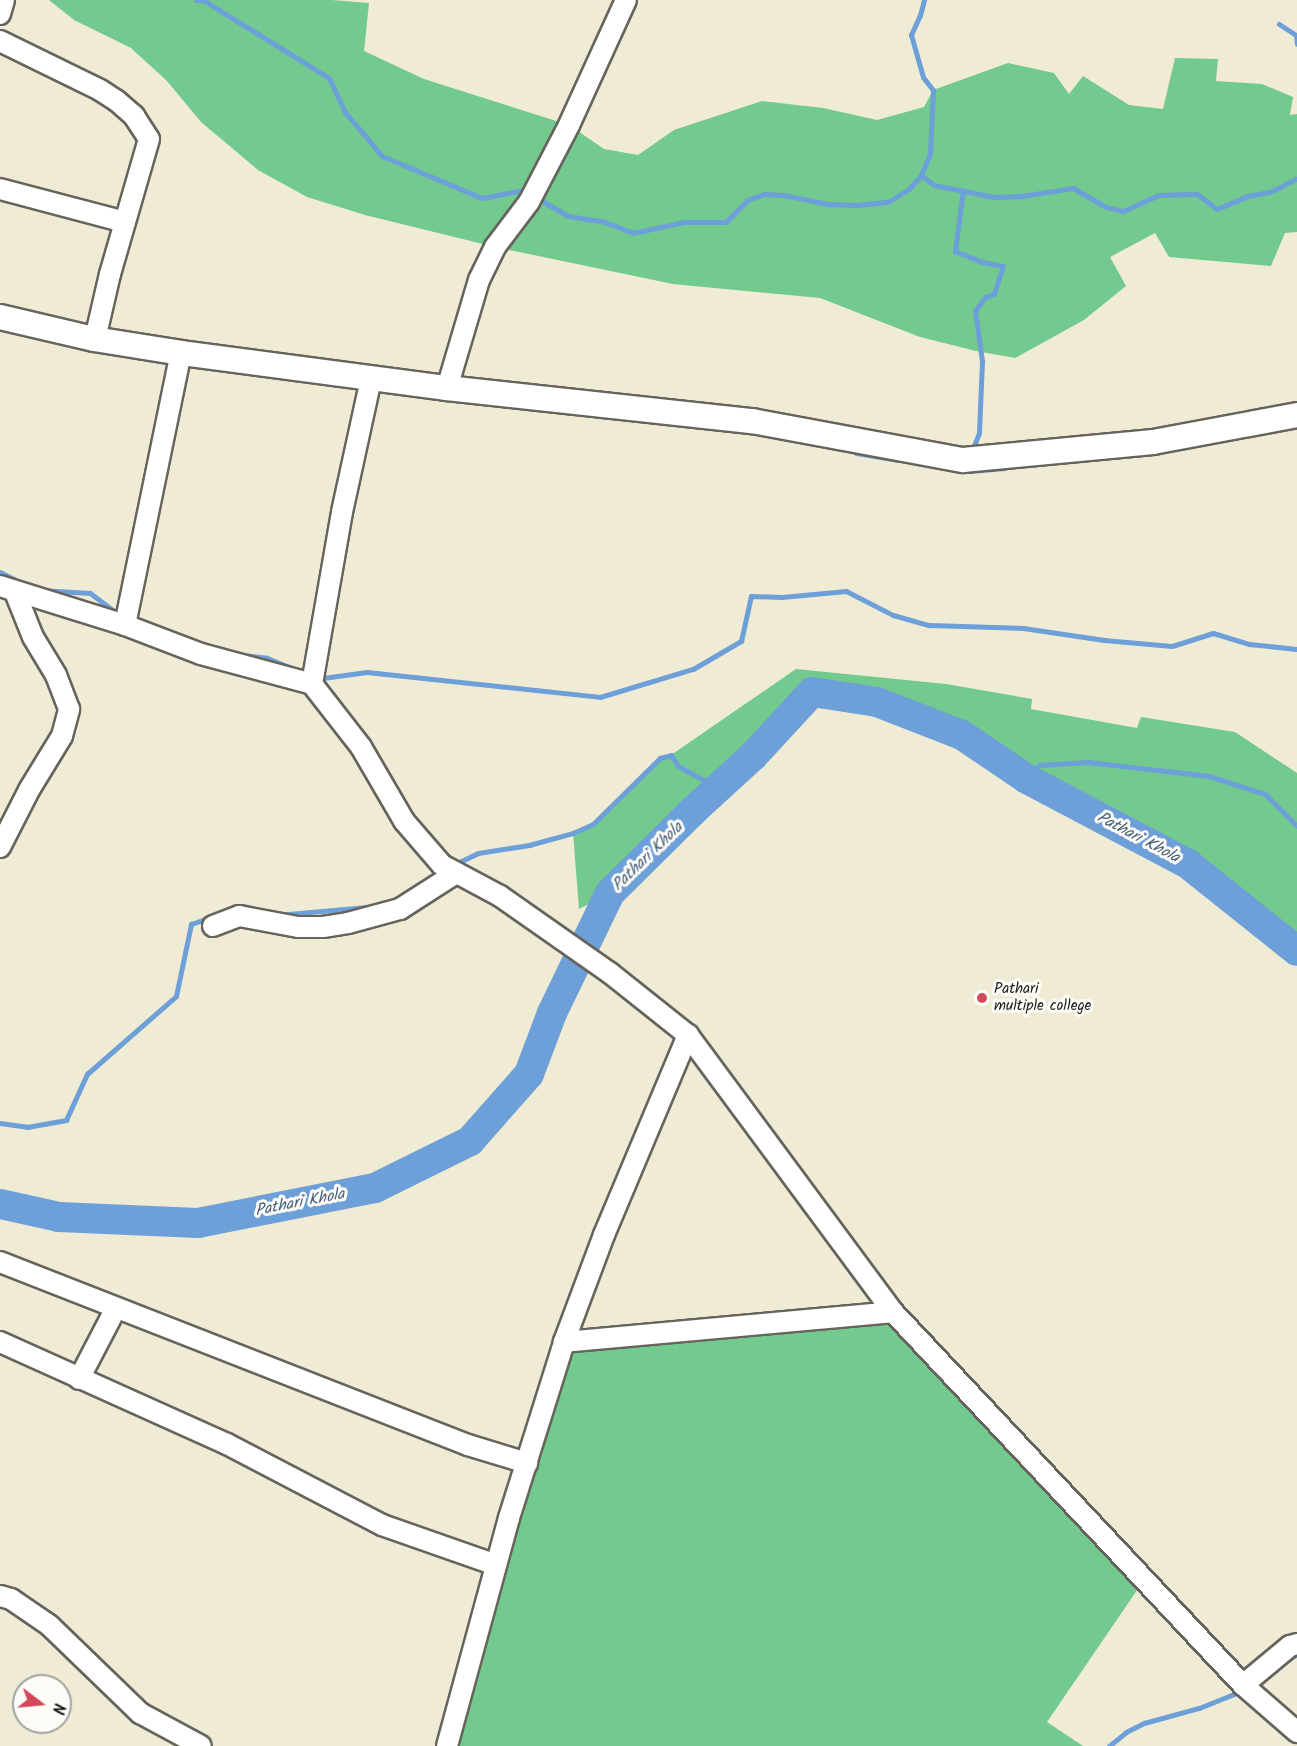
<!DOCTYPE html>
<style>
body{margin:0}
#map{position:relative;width:1297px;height:1746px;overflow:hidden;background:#f0ebd4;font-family:Kalam,sans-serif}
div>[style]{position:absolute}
.green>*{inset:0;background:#73ca8f}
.stream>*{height:5px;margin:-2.5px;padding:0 2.5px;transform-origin:2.5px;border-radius:2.5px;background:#6d9fd8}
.river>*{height:30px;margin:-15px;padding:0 15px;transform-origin:15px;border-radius:15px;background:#6d9fd8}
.roads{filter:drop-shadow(2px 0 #66645c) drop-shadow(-2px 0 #66645c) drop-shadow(0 2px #66645c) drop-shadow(0 -2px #66645c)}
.minor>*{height:20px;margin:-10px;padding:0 10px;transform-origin:10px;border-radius:10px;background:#fff}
.tertiary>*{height:24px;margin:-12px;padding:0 12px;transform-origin:12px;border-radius:12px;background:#fff}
.dots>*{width:16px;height:16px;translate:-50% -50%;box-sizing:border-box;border:3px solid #fdfcf7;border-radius:50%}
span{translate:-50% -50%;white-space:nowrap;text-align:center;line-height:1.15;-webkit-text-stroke:6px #fdfcf7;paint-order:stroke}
.poi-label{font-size:15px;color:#1c1c1c}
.left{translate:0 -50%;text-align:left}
.water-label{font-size:16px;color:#445e7a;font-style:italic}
.north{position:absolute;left:12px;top:1674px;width:60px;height:60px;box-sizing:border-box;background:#fdfcf7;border:2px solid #a3a29f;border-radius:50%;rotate:106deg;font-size:16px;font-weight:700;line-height:24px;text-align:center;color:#1c1c1c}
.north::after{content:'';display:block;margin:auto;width:21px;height:27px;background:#d1495b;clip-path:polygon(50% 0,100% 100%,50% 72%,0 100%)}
</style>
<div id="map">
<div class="green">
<i style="clip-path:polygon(49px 0,332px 0,369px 3px,364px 51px,424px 79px,569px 125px,604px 149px,638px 155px,674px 130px,762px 101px,823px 108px,877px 120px,924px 107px,933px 90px,1008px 63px,1054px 73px,1069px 94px,1083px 76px,1129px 105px,1163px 109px,1175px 58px,1218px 59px,1216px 81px,1262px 84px,1293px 97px,1290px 115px,1297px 114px,1297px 232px,1285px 233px,1271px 266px,1169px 257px,1155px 233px,1110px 257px,1126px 286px,1084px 320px,1015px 358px,976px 351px,920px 337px,820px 298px,673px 284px,495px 247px,365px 215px,307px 197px,258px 170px,201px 122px,167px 81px,131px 48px,74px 20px)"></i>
<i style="clip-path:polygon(796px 669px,946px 684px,1032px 699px,1031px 709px,1137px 728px,1141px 717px,1235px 732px,1297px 773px,1297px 951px,1188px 864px,1027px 779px,962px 735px,877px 702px,813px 692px,753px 756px,694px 810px,610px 893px,579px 909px,573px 833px,593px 824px,657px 762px,671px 755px)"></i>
<i style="clip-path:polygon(893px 1312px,1144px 1580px,1047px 1722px,1083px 1746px,447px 1746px,564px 1342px)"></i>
</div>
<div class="stream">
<i style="left:196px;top:0;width:7px"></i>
<i style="left:203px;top:0;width:148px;rotate:31.8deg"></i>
<i style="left:329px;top:78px;width:38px;rotate:65deg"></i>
<i style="left:345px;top:112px;width:57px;rotate:49.9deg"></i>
<i style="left:382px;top:156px;width:108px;rotate:22.8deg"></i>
<i style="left:482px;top:198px;width:42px;rotate:-11deg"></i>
<i style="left:523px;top:190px;width:52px;rotate:30deg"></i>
<i style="left:568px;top:216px;width:37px;rotate:9deg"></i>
<i style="left:605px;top:222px;width:30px;rotate:21deg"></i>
<i style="left:633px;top:233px;width:52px;rotate:-12.2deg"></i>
<i style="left:684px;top:222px;width:42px"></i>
<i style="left:726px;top:222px;width:30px;rotate:-46deg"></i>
<i style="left:747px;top:200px;width:18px;rotate:-19deg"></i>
<i style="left:764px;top:194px;width:19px;rotate:3deg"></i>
<i style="left:783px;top:195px;width:46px;rotate:11.3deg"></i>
<i style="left:828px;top:204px;width:29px;rotate:2deg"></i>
<i style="left:857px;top:205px;width:31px;rotate:-6deg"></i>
<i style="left:888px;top:202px;width:25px;rotate:-32deg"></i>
<i style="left:909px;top:189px;width:18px;rotate:-49deg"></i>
<i style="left:921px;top:175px;width:23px;rotate:-67deg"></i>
<i style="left:930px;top:154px;width:64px;rotate:-87.3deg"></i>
<i style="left:933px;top:90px;width:16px;rotate:-128deg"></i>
<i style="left:923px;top:77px;width:44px;rotate:-105.9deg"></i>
<i style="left:911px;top:35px;width:22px;rotate:-66deg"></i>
<i style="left:920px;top:15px;width:16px;rotate:-75deg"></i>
<i style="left:1279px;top:24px;width:20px;rotate:33deg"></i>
<i style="left:1296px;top:35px;width:9px;rotate:84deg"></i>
<i style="left:921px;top:175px;width:16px;rotate:38deg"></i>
<i style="left:934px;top:185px;width:61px;rotate:11.3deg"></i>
<i style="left:994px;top:197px;width:27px;rotate:-2deg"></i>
<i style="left:1021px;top:196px;width:53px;rotate:-8.7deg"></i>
<i style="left:1073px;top:188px;width:38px;rotate:30deg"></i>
<i style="left:1106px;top:207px;width:17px;rotate:13deg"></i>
<i style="left:1123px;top:211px;width:39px;rotate:-24deg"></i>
<i style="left:1159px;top:195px;width:38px;rotate:-2deg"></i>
<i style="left:1197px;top:194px;width:25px;rotate:37deg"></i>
<i style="left:1217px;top:209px;width:33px;rotate:-23deg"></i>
<i style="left:1247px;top:196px;width:23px;rotate:-10deg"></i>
<i style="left:1270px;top:192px;width:30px;rotate:-27deg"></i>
<i style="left:963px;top:190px;width:62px;rotate:97.5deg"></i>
<i style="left:955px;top:251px;width:29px;rotate:22deg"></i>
<i style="left:982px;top:262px;width:21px;rotate:11deg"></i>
<i style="left:1003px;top:266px;width:29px;rotate:108deg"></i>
<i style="left:994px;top:294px;width:9px;rotate:162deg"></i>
<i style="left:985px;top:297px;width:17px;rotate:126deg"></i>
<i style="left:975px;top:311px;width:50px;rotate:82deg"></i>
<i style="left:982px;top:361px;width:72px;rotate:92.4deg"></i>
<i style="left:979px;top:433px;width:18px;rotate:112deg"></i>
<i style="left:856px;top:453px;width:43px;rotate:9.5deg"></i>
<i style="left:970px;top:471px;width:35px;rotate:-5deg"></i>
<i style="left:0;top:572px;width:28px;rotate:27deg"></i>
<i style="left:40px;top:590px;width:50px;rotate:3.4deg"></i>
<i style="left:90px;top:593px;width:35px;rotate:37deg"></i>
<i style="left:236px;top:654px;width:31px;rotate:7deg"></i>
<i style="left:267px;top:658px;width:38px;rotate:22deg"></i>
<i style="left:323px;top:678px;width:44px;rotate:-7.8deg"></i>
<i style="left:367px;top:672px;width:234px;rotate:6.1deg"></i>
<i style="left:600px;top:697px;width:97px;rotate:-16.8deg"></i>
<i style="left:693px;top:669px;width:56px;rotate:-30.3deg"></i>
<i style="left:741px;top:641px;width:46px;rotate:-77.5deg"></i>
<i style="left:751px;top:596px;width:31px;rotate:2deg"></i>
<i style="left:782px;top:597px;width:64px;rotate:-5.4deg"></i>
<i style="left:846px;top:591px;width:53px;rotate:27.1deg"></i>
<i style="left:893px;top:615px;width:37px;rotate:16deg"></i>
<i style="left:929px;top:625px;width:94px;rotate:1.8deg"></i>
<i style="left:1023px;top:628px;width:82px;rotate:8.4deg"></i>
<i style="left:1104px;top:640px;width:68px;rotate:5deg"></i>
<i style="left:1172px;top:646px;width:43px;rotate:-17.6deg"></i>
<i style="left:1213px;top:633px;width:38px;rotate:17deg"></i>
<i style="left:1249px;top:644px;width:48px;rotate:5.9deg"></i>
<i style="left:1027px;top:779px;width:18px;rotate:-49deg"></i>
<i style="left:1039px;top:765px;width:49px;rotate:-3.5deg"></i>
<i style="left:1088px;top:762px;width:122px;rotate:6.6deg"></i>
<i style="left:1209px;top:776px;width:59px;rotate:17.8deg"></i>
<i style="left:1265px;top:794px;width:45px;rotate:45deg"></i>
<i style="left:459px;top:862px;width:21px;rotate:-25deg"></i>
<i style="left:478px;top:853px;width:52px;rotate:-8.9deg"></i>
<i style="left:529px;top:845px;width:46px;rotate:-15.3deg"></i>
<i style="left:573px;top:833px;width:22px;rotate:-24deg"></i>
<i style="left:593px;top:824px;width:94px;rotate:-44.6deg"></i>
<i style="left:660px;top:758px;width:11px;rotate:-15deg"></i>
<i style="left:671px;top:755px;width:13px;rotate:58deg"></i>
<i style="left:678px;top:766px;width:46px;rotate:28.8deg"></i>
<i style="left:237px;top:908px;width:6px;rotate:-18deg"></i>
<i style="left:243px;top:906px;width:17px;rotate:13deg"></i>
<i style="left:277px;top:915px;width:102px;rotate:-5deg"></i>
<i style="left:0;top:1123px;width:27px;rotate:8deg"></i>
<i style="left:27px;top:1127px;width:40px;rotate:-10deg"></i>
<i style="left:66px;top:1120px;width:51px;rotate:-65.5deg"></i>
<i style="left:87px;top:1074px;width:118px;rotate:-41.2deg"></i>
<i style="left:176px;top:996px;width:74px;rotate:-78.2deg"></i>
<i style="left:191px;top:924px;width:24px;rotate:-19deg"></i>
<i style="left:1285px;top:1661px;width:14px;rotate:-30deg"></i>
<i style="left:1109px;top:1746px;width:22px;rotate:-39deg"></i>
<i style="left:1126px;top:1732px;width:20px;rotate:-27deg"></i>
<i style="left:1144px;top:1723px;width:57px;rotate:-15.3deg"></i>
<i style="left:1199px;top:1708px;width:43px;rotate:-21.8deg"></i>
</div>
<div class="river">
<i style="left:0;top:1204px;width:60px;rotate:12.4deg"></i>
<i style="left:59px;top:1217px;width:139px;rotate:2.5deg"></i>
<i style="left:198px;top:1223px;width:180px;rotate:-11.2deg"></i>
<i style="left:375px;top:1188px;width:106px;rotate:-26.3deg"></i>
<i style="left:470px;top:1141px;width:89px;rotate:-48.6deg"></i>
<i style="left:529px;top:1074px;width:65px;rotate:-69.3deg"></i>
<i style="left:552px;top:1013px;width:133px;rotate:-64.2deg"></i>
<i style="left:610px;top:893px;width:118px;rotate:-44.7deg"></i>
<i style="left:694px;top:810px;width:80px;rotate:-42.5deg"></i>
<i style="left:753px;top:756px;width:87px;rotate:-47.3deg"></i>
<i style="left:812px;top:692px;width:66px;rotate:8.7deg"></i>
<i style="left:877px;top:702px;width:91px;rotate:21.2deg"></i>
<i style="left:962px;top:735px;width:78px;rotate:34.1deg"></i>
<i style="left:1027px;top:779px;width:182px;rotate:27.8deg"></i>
<i style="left:1188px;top:864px;width:139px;rotate:38.6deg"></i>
</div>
<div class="roads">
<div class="minor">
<i style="left:0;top:14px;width:15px;rotate:-74deg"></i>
<i style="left:0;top:41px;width:111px;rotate:26.1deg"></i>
<i style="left:100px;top:90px;width:20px;rotate:33deg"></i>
<i style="left:117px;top:101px;width:23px;rotate:41deg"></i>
<i style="left:134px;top:116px;width:27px;rotate:57deg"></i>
<i style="left:149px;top:139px;width:141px;rotate:106.1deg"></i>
<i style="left:110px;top:274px;width:67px;rotate:103deg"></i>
<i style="left:0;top:189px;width:129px;rotate:14.8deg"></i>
<i style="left:447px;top:388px;width:113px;rotate:-73.5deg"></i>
<i style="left:479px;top:280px;width:37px;rotate:-64deg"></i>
<i style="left:495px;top:247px;width:56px;rotate:-52.9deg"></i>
<i style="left:529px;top:202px;width:87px;rotate:-62.5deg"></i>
<i style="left:569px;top:125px;width:137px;rotate:-65.5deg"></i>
<i style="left:0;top:586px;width:131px;rotate:17.3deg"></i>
<i style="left:125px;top:625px;width:81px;rotate:20.9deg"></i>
<i style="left:201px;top:654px;width:115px;rotate:15.1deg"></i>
<i style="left:312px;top:684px;width:80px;rotate:52.1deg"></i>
<i style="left:361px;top:747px;width:86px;rotate:59.8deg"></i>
<i style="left:404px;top:821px;width:58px;rotate:49.2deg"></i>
<i style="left:442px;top:865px;width:66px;rotate:28.1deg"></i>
<i style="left:500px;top:896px;width:134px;rotate:35deg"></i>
<i style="left:610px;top:973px;width:100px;rotate:38.5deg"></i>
<i style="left:688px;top:1035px;width:345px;rotate:53.5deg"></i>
<i style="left:893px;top:1312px;width:511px;rotate:46.82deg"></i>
<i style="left:1243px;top:1685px;width:72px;rotate:41deg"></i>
<i style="left:125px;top:625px;width:278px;rotate:-78.4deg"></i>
<i style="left:312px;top:684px;width:175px;rotate:-80.1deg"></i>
<i style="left:342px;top:512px;width:136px;rotate:-77.7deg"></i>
<i style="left:0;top:847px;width:64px;rotate:-63deg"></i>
<i style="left:29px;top:790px;width:63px;rotate:-58.6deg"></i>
<i style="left:62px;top:736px;width:28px;rotate:-75deg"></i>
<i style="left:69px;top:709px;width:36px;rotate:-111deg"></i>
<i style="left:56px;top:675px;width:44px;rotate:-121.2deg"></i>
<i style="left:33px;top:637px;width:48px;rotate:-111.8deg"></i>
<i style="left:213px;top:926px;width:28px;rotate:-21deg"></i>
<i style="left:239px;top:916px;width:60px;rotate:10.6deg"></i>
<i style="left:298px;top:927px;width:25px"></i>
<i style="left:323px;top:927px;width:25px;rotate:-9deg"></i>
<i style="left:348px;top:923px;width:54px;rotate:-15.1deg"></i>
<i style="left:400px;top:909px;width:67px;rotate:-32.7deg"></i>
<i style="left:0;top:1262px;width:503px;rotate:21.36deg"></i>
<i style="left:468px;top:1445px;width:62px;rotate:17deg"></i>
<i style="left:0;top:1342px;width:249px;rotate:24.2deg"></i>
<i style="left:227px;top:1444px;width:175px;rotate:27.6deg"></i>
<i style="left:382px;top:1525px;width:121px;rotate:19.3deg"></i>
<i style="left:564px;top:1342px;width:330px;rotate:-5.2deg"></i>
<i style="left:79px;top:1379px;width:80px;rotate:-62.5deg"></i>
<i style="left:0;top:1596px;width:11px;rotate:15deg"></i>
<i style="left:11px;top:1599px;width:46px;rotate:34.4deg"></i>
<i style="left:49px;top:1625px;width:127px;rotate:44deg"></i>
<i style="left:140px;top:1713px;width:69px;rotate:28.4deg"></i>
<i style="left:1243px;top:1685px;width:61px;rotate:-39.7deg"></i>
<i style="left:1290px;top:1646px;width:7px;rotate:-16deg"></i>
<i style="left:447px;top:1746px;width:236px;rotate:-74.8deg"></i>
<i style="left:509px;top:1518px;width:184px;rotate:-72.6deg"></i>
<i style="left:564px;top:1342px;width:114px;rotate:-69.5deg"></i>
<i style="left:604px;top:1235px;width:217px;rotate:-67.2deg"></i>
</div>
<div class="tertiary">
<i style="left:0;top:317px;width:97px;rotate:13.2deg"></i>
<i style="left:94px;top:339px;width:88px;rotate:9.1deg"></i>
<i style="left:181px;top:353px;width:268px;rotate:7.5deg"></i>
<i style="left:447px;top:388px;width:307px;rotate:6.2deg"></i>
<i style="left:752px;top:421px;width:215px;rotate:10.5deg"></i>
<i style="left:963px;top:460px;width:191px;rotate:-5.4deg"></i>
<i style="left:1153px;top:442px;width:147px;rotate:-10.6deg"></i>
</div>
</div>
<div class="dots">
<i style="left:982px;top:998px;background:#d1495b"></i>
</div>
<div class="poi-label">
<span class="left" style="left:994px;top:998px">Pathari<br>multiple college</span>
</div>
<div class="water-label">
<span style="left:1138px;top:838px;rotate:28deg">Pathari Khola</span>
<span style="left:648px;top:857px;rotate:-44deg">Pathari Khola</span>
<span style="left:300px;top:1203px;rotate:-11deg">Pathari Khola</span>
</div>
<div class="north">N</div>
</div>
